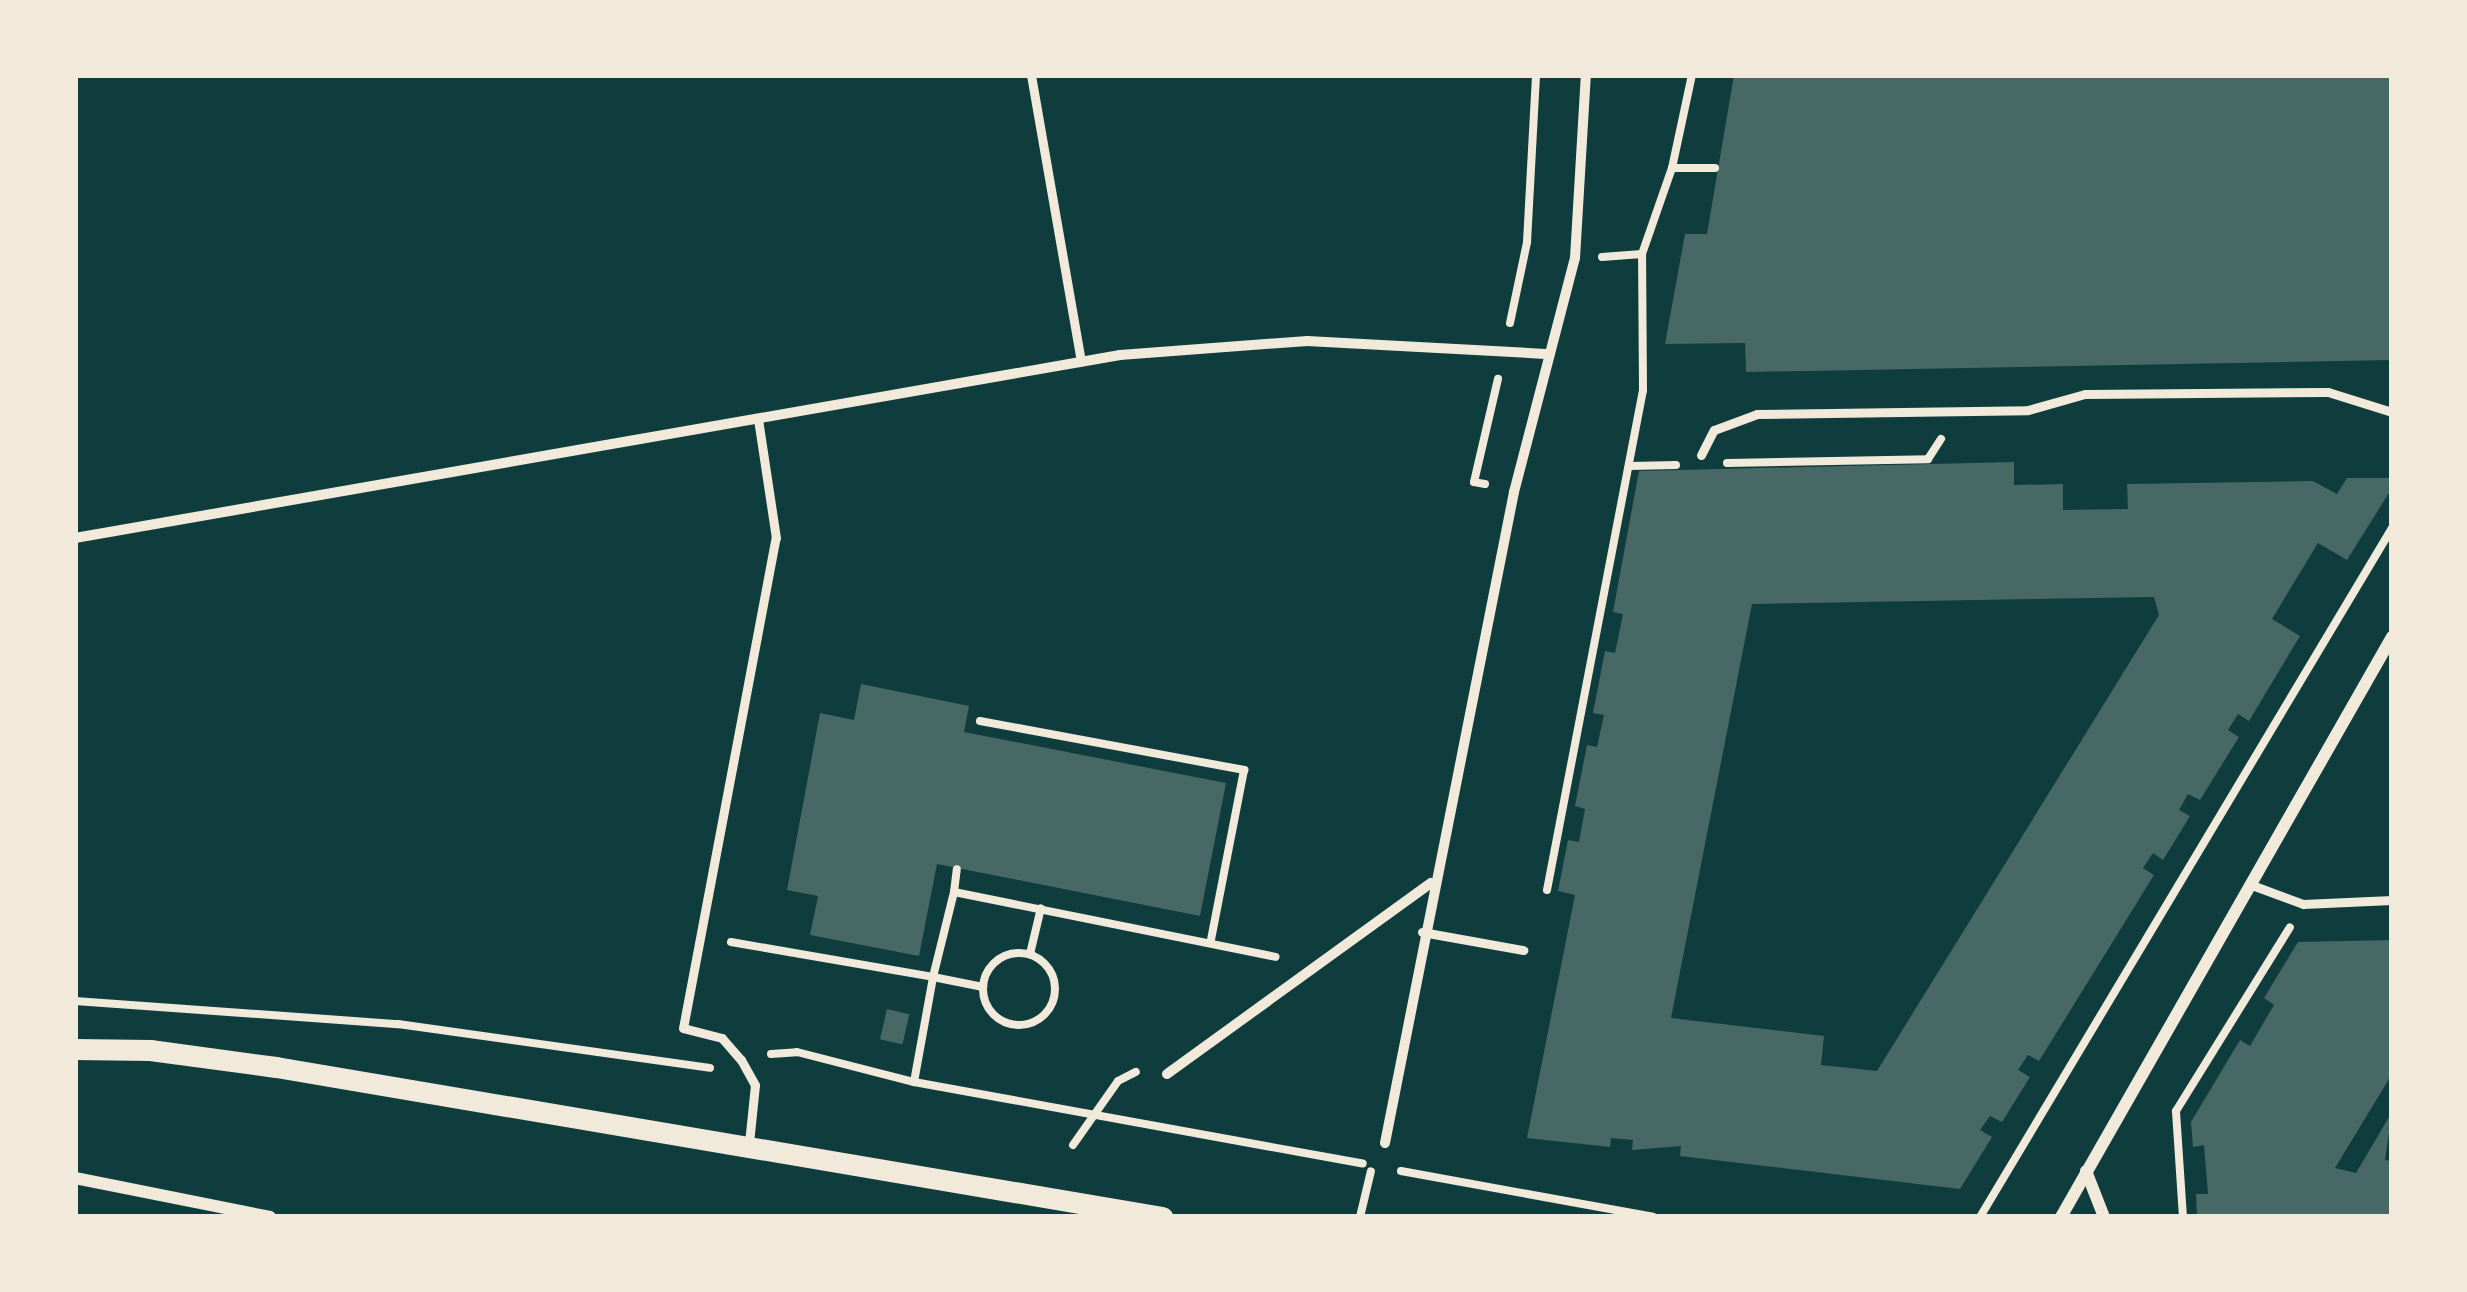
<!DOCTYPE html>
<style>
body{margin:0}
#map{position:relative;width:2467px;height:1292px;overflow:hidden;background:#0f3d3e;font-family:Rubik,sans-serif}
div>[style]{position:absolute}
.building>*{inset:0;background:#486865;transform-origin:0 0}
.path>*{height:8px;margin:-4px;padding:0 4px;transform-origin:4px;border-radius:4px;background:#f1e9da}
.path>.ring{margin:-4px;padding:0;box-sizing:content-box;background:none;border:8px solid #f1e9da;border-radius:50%}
.service>*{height:9px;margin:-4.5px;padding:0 4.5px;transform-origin:4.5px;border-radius:4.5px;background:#f1e9da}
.pedestrian>*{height:10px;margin:-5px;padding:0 5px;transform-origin:5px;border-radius:5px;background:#f1e9da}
.minor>*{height:12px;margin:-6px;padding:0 6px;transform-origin:6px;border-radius:6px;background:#f1e9da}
.tertiary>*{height:21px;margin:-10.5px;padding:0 10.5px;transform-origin:10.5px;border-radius:10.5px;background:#f1e9da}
span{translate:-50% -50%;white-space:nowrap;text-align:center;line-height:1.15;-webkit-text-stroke:9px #f1e9da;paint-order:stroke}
.frame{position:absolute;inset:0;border:78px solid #f1e9da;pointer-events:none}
</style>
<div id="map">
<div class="building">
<i style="clip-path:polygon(1734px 75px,2392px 75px,2392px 360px,1746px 372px,1745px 343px,1665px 344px,1685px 234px,1707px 234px)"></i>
<i style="clip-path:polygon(evenodd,2014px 462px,2014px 485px,2063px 484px,2063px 510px,2128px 509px,2127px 484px,2313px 481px,2337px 494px,2347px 478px,2392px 478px,2392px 488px,2347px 560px,2318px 543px,2272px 619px,2300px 636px,2249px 721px,2238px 714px,2228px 730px,2239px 737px,2200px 800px,2188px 794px,2179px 810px,2190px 816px,2163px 860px,2153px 853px,2143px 868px,2154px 875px,2039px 1061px,2028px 1055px,2018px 1070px,2030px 1077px,2002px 1122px,1990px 1116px,1980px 1130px,1992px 1137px,1960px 1189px,1680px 1156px,1681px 1146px,1632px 1150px,1633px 1140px,1611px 1138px,1610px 1147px,1527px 1138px,1575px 895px,1558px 891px,1568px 840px,1579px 842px,1585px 809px,1575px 806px,1587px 745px,1597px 747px,1604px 715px,1593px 713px,1605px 651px,1615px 653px,1623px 614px,1613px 612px,1639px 471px,2014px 462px,2154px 597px,2159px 615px,1877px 1071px,1821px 1065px,1824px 1036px,1671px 1018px,1752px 604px,2154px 597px)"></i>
<i style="clip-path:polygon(861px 684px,969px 706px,964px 732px,1226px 783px,1200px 916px,937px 864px,919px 956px,810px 935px,818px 896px,787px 890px,820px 713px,854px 720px)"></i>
<i style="clip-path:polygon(2392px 940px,2392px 1074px,2335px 1168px,2356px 1173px,2392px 1112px,2385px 1160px,2392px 1161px,2392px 1217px,2197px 1217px,2196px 1194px,2208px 1194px,2204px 1145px,2193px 1147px,2191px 1122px,2240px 1040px,2250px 1046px,2274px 1005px,2264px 998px,2298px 942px)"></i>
<i style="left:887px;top:1009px;width:23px;height:31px;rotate:13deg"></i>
</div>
<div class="path">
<i style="left:1672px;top:168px;width:43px"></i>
<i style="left:1602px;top:257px;width:40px;rotate:-4.3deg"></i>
<i style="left:1642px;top:254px;width:91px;rotate:-70.8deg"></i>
<i style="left:1672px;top:168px;width:95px;rotate:-77.9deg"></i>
<i style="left:1510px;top:323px;width:83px;rotate:-78.1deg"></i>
<i style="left:1527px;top:242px;width:167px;rotate:-86.9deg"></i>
<i style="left:1727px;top:463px;width:201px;rotate:-1.1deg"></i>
<i style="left:1928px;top:459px;width:24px;rotate:-57deg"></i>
<i style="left:1630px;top:466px;width:46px;rotate:-1.2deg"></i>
<i style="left:1485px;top:484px;width:11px;rotate:-170deg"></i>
<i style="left:1474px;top:482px;width:106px;rotate:-76.9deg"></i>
<i style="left:980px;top:721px;width:269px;rotate:10.5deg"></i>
<i style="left:1244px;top:770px;width:172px;rotate:101deg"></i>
<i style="left:1547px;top:890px;width:509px;rotate:-79.13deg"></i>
<i style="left:1643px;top:390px;width:136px;rotate:-90.4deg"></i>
<i style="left:954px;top:892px;width:23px;rotate:-83deg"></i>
<i style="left:731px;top:942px;width:205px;rotate:9.8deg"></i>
<i style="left:933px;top:977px;width:88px;rotate:-76.1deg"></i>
<i style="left:954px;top:892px;width:328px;rotate:11.4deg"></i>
<i class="ring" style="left:983px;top:953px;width:64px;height:64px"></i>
<i style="left:1030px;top:954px;width:47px;rotate:-76.6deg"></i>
<i style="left:75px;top:1001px;width:324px;rotate:4.1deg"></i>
<i style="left:398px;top:1024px;width:315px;rotate:8deg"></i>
<i style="left:771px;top:1054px;width:26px;rotate:-4deg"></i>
<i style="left:797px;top:1052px;width:121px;rotate:14.4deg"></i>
<i style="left:914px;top:1082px;width:456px;rotate:10.3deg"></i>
<i style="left:914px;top:1082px;width:107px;rotate:-79.7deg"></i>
<i style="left:933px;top:977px;width:51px;rotate:11.3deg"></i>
<i style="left:1073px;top:1145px;width:78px;rotate:-54.9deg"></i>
<i style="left:1118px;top:1081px;width:20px;rotate:-27deg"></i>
<i style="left:1401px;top:1171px;width:256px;rotate:10.3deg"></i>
<i style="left:1360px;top:1217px;width:47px;rotate:-76.6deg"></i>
<i style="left:1980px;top:1217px;width:803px;rotate:-59.12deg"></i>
<i style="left:2183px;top:1217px;width:106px;rotate:-93.8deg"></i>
<i style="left:2176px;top:1111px;width:216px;rotate:-58.2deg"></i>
</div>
<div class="service">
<i style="left:1031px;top:75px;width:291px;rotate:80.1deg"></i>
<i style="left:1701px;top:455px;width:28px;rotate:-63deg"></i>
<i style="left:1714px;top:430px;width:46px;rotate:-20.4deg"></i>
<i style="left:1757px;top:414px;width:271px;rotate:-0.8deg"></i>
<i style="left:2028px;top:410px;width:59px;rotate:-15.7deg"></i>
<i style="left:2085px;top:394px;width:243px;rotate:-0.5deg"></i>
<i style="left:2328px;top:392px;width:67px;rotate:17.4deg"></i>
<i style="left:2249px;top:884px;width:58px;rotate:20.3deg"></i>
<i style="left:2303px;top:904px;width:89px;rotate:-2.6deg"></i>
<i style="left:1422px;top:932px;width:103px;rotate:10.1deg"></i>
<i style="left:749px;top:1143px;width:58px;rotate:-84.1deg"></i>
<i style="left:755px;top:1085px;width:29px;rotate:-119deg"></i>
<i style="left:741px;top:1060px;width:29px;rotate:-131deg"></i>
<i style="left:722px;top:1038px;width:40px;rotate:-165.6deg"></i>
<i style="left:683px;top:1028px;width:499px;rotate:-79.3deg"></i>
<i style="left:776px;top:538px;width:120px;rotate:-98.6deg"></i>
</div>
<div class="pedestrian">
<i style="left:75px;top:538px;width:1061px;rotate:-9.93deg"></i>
<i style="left:1120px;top:355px;width:188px;rotate:-4.3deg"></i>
<i style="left:1307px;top:341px;width:243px;rotate:3.1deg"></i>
<i style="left:1167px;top:1074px;width:326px;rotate:-35.9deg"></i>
<i style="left:1385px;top:1143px;width:664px;rotate:-78.79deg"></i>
<i style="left:1514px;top:492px;width:242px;rotate:-75.4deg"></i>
<i style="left:1575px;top:258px;width:183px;rotate:-86.6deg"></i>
</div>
<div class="minor">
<i style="left:2086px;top:1171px;width:49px;rotate:68.6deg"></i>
<i style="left:75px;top:1178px;width:199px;rotate:11.3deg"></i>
<i style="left:2061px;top:1217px;width:668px;rotate:-60.29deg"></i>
</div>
<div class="tertiary">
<i style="left:75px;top:1049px;width:75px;rotate:0.8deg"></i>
<i style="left:150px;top:1050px;width:127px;rotate:7.7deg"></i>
<i style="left:276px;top:1067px;width:899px;rotate:9.61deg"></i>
</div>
<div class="frame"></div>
</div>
